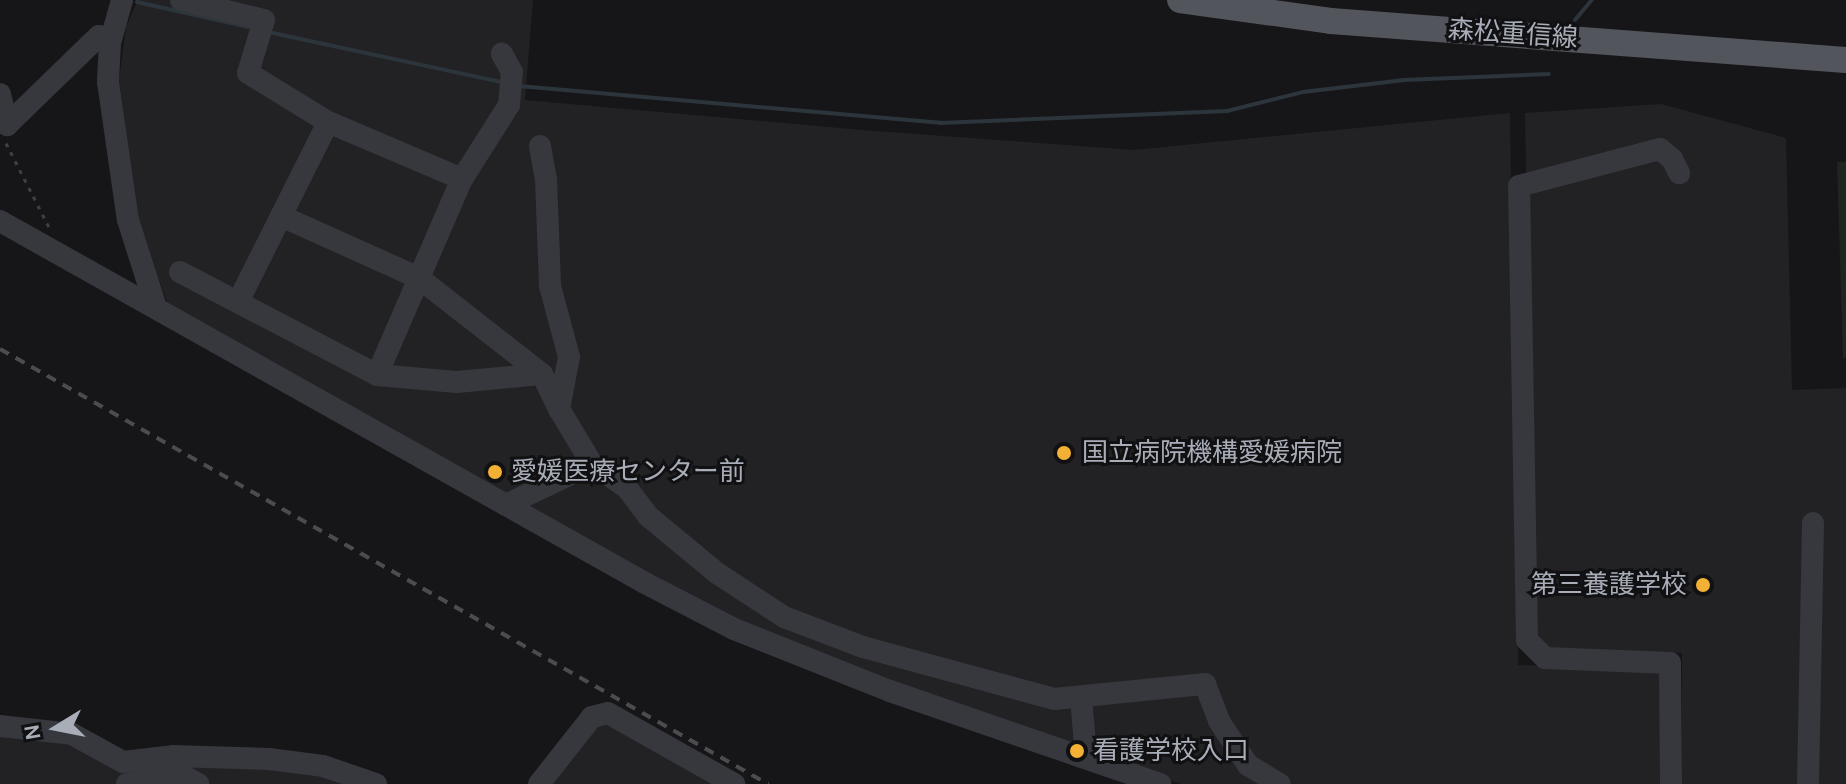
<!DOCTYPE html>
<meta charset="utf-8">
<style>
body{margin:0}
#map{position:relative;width:1846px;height:784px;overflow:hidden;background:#161618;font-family:Karla,"Noto Sans JP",sans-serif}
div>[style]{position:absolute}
.built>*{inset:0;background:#222225}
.green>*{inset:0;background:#1e261f}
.stream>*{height:4px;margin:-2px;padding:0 2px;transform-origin:2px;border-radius:2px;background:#2c353c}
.path>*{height:3px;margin-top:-1.5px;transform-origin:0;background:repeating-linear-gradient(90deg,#3d3f44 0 4px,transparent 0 10px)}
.minor>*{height:22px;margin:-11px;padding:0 11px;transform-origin:11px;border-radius:11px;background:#37383d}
.major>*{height:26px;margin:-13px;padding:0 13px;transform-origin:13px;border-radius:13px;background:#53555c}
.rail>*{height:4px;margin-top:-2px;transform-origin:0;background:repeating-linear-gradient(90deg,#4a4c52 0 10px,transparent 0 18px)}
.dots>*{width:22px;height:22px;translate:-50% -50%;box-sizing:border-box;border:4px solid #111113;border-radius:50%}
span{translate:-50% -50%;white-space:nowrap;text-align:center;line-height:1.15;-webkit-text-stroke:6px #111113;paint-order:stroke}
.street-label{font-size:26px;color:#a8adb8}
.poi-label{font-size:26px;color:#a8adb8}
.left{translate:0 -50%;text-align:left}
.right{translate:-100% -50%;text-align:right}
.north{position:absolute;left:16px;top:688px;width:80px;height:80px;-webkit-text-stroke:6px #111113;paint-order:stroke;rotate:260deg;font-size:22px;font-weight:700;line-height:32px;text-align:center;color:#a8adb8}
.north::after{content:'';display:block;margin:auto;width:28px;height:36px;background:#a8adb8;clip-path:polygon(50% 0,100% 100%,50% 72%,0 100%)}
</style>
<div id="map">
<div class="built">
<i style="clip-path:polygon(138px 0,533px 0,525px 100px,862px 130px,1133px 150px,1510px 113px,1518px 665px,1661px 669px,1661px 784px,1181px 784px,892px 684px,739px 623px,170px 310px,139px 227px,119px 80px,126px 27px)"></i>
<i style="clip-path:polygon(1661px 104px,1786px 138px,1792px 390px,1846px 388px,1846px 784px,1682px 784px,1682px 653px,1546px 650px,1534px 638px,1525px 113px)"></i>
<i style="clip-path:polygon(602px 721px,720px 784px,549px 784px)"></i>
<i style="clip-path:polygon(0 733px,69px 739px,96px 751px,277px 765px,354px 784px,0 784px)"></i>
</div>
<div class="green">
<i style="clip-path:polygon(1837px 162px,1846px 162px,1846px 358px,1843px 358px)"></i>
</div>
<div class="stream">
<i style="left:137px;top:2px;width:114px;rotate:12.7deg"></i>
<i style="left:1575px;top:20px;width:26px;rotate:-50deg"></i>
<i style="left:268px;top:32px;width:239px;rotate:12.1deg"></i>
<i style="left:519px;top:86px;width:423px;rotate:5deg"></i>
<i style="left:940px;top:123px;width:287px;rotate:-2.4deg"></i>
<i style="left:1227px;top:111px;width:78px;rotate:-14deg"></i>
<i style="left:1303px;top:92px;width:102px;rotate:-6.8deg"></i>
<i style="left:1404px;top:80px;width:145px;rotate:-2.4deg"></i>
</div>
<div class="path">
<i style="left:6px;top:143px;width:97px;rotate:62.9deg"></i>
</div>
<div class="minor">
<i style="left:122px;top:0;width:45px;rotate:105.6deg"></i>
<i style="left:110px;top:43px;width:39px;rotate:93deg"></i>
<i style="left:108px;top:82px;width:139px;rotate:81.8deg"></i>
<i style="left:128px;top:220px;width:92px;rotate:72.3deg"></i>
<i style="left:181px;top:0;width:85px;rotate:13.5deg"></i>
<i style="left:264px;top:20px;width:55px;rotate:106.8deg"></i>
<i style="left:248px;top:73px;width:94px;rotate:31.5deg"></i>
<i style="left:328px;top:122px;width:146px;rotate:23deg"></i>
<i style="left:0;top:94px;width:32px;rotate:77deg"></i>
<i style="left:7px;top:125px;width:128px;rotate:-44.1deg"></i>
<i style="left:99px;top:36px;width:13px;rotate:32deg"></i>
<i style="left:540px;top:146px;width:35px;rotate:80deg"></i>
<i style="left:546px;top:180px;width:106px;rotate:87.8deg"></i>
<i style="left:550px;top:286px;width:73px;rotate:75deg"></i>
<i style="left:569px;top:357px;width:53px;rotate:100.9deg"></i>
<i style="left:559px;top:409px;width:64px;rotate:59deg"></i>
<i style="left:592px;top:464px;width:42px;rotate:34.4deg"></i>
<i style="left:627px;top:488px;width:35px;rotate:53deg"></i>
<i style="left:648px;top:516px;width:89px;rotate:39.6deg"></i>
<i style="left:717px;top:573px;width:80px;rotate:33.3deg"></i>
<i style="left:784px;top:617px;width:85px;rotate:20.8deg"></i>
<i style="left:863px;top:647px;width:198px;rotate:15.2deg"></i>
<i style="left:1054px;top:699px;width:152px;rotate:-5.7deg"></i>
<i style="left:1205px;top:684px;width:40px;rotate:69deg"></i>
<i style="left:1219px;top:721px;width:53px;rotate:56.6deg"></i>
<i style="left:1248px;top:765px;width:37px;rotate:31deg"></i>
<i style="left:281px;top:216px;width:151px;rotate:24.2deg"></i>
<i style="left:419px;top:278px;width:156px;rotate:38deg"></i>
<i style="left:542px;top:374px;width:39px;rotate:64deg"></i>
<i style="left:0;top:221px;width:740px;rotate:29.3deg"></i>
<i style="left:645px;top:583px;width:100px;rotate:27.3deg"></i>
<i style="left:734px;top:629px;width:168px;rotate:21.7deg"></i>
<i style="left:890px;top:691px;width:286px;rotate:19deg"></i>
<i style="left:180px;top:272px;width:222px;rotate:27.6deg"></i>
<i style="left:377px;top:375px;width:214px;rotate:-66.6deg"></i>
<i style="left:462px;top:179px;width:88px;rotate:-57.6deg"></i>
<i style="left:509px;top:105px;width:33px;rotate:-85deg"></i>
<i style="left:512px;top:72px;width:21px;rotate:-119deg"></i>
<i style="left:239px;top:300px;width:199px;rotate:-63.4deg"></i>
<i style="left:377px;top:375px;width:80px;rotate:5deg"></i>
<i style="left:457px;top:382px;width:85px;rotate:-5.4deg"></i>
<i style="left:506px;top:505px;width:95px;rotate:-25.5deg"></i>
<i style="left:1081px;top:697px;width:60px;rotate:85.2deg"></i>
<i style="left:0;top:726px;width:72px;rotate:6.3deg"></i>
<i style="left:72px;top:734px;width:58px;rotate:28.8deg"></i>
<i style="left:123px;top:762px;width:50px;rotate:-6.8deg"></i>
<i style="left:173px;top:756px;width:96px;rotate:1.8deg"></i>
<i style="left:269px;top:759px;width:54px;rotate:7.4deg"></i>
<i style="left:323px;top:766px;width:56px;rotate:18.8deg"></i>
<i style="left:127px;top:784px;width:54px;rotate:-10.7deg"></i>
<i style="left:180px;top:774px;width:21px;rotate:29deg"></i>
<i style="left:539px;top:784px;width:85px;rotate:-51.7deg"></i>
<i style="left:592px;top:717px;width:16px;rotate:-14deg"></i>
<i style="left:608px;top:713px;width:145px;rotate:29.4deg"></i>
<i style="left:1671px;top:784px;width:121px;rotate:-90.5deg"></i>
<i style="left:1670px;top:663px;width:125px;rotate:-177.7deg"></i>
<i style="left:1545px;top:658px;width:25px;rotate:-135deg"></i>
<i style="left:1527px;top:640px;width:454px;rotate:-91deg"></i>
<i style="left:1519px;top:186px;width:146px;rotate:-14.7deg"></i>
<i style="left:1660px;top:149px;width:16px;rotate:40deg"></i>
<i style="left:1672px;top:159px;width:16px;rotate:63deg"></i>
<i style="left:1808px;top:784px;width:261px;rotate:-88.9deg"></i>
</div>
<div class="major">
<i style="left:1180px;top:0;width:152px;rotate:7.9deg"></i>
<i style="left:1331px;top:21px;width:516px;rotate:4.33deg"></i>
</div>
<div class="rail">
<i style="left:0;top:349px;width:883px;rotate:29.53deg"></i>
</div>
<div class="dots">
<i style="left:1064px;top:453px;background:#f2b134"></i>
<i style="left:495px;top:472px;background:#f2b134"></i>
<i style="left:1703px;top:585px;background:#f2b134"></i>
<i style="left:1077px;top:751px;background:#f2b134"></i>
</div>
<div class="street-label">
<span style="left:1513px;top:34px;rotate:4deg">森松重信線</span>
</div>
<div class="poi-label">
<span class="left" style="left:1082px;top:453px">国立病院機構愛媛病院</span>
<span class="left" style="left:511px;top:472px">愛媛医療センター前</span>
<span class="right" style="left:1687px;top:585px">第三養護学校</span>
<span class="left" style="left:1093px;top:751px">看護学校入口</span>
</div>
<div class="north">N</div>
</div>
